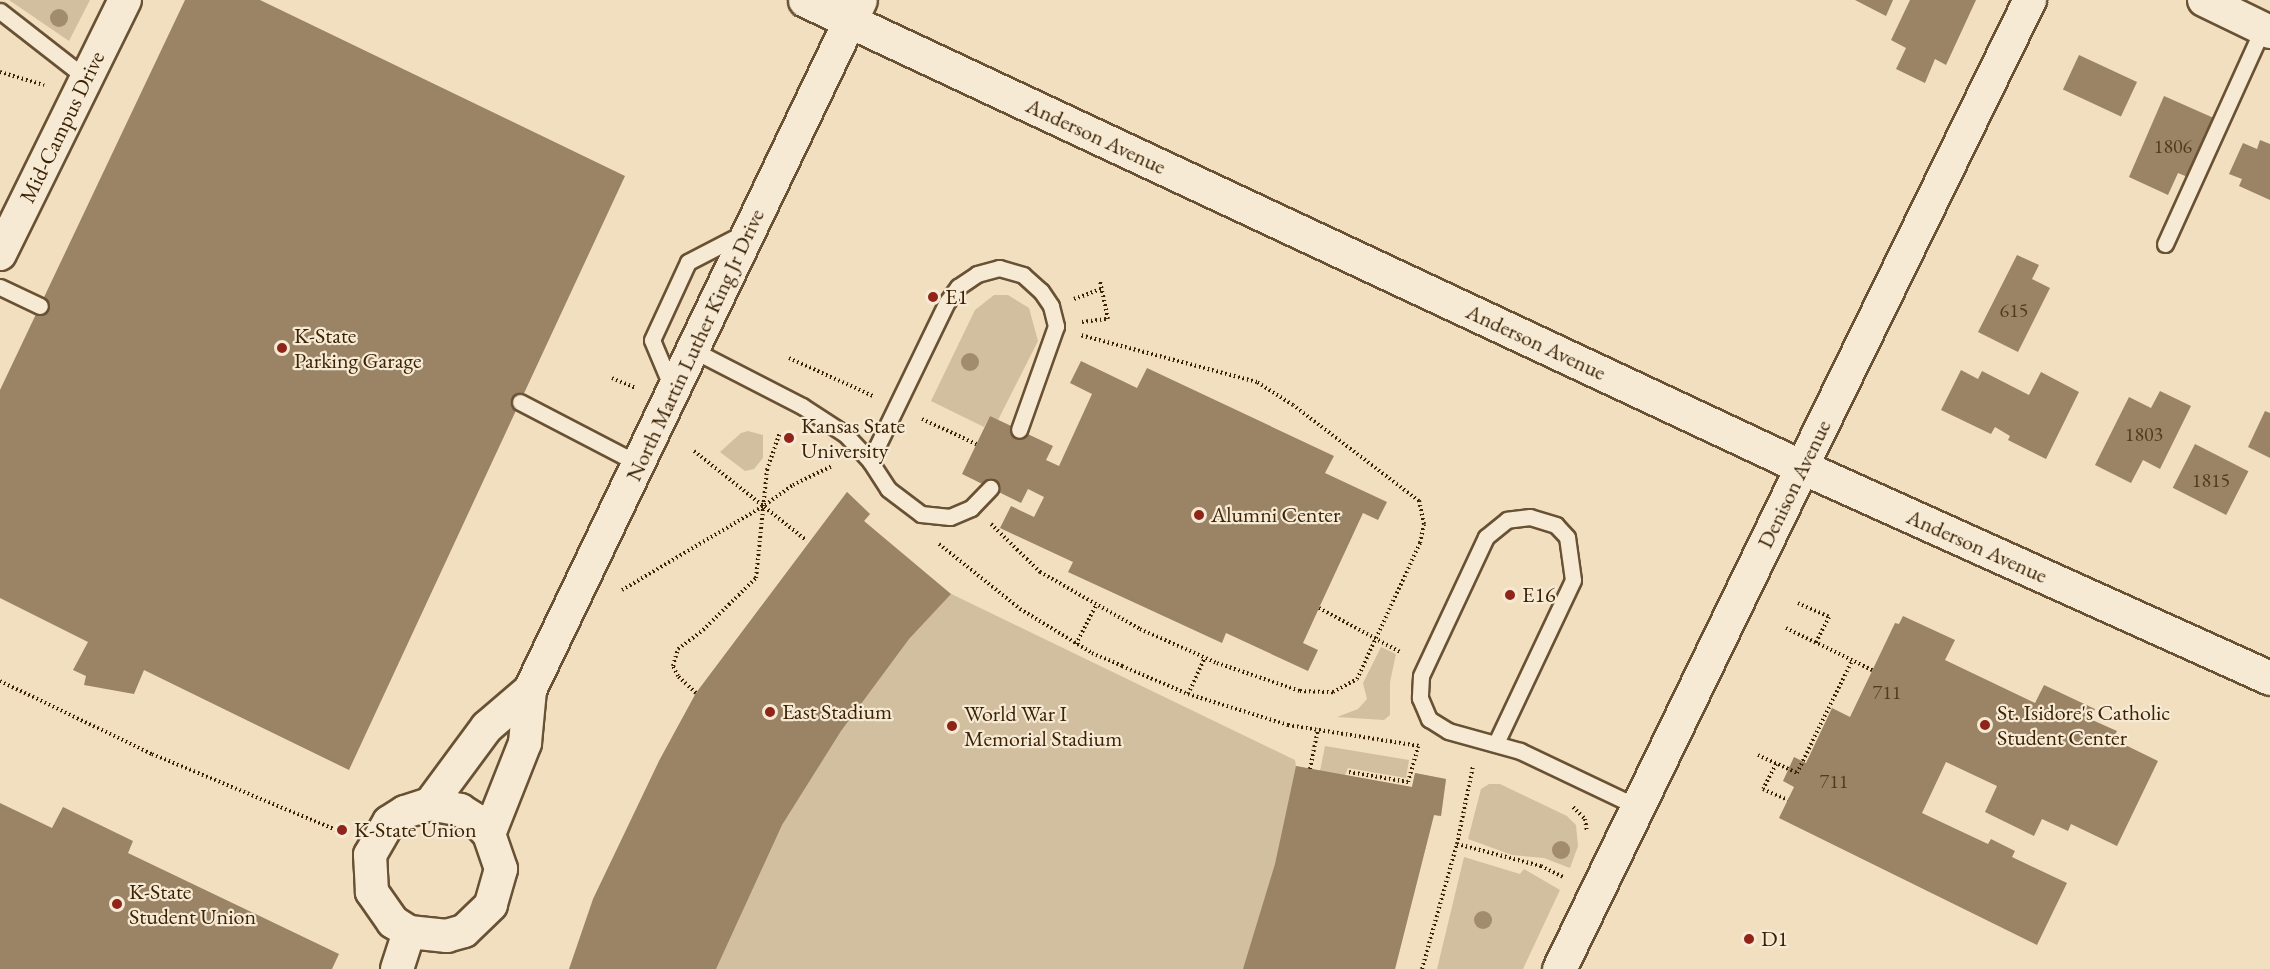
<!DOCTYPE html>
<style>
body{margin:0}
#map{position:relative;width:2270px;height:969px;overflow:hidden;background:#f1dfbf;font-family:"EB Garamond",serif}
div>[style]{position:absolute}
.green>*{inset:0;background:#d2bf9f}
.building>*{inset:0;background:#9a8465;transform-origin:0 0}
.path>*{height:4px;margin-top:-2px;transform-origin:0;background:repeating-linear-gradient(90deg,#3c2204 0 1.5px,transparent 0 4.5px)}
.roads{filter:drop-shadow(2px 0 #695133) drop-shadow(-2px 0 #695133) drop-shadow(0 2px #695133) drop-shadow(0 -2px #695133)}
.service>*{height:15px;margin:-7.5px;padding:0 7.5px;transform-origin:7.5px;border-radius:7.5px;background:#f6ead5}
.minor>*{height:32px;margin:-16px;padding:0 16px;transform-origin:16px;border-radius:16px;background:#f6ead5}
.tertiary>*{height:33px;margin:-16.5px;padding:0 16.5px;transform-origin:16.5px;border-radius:16.5px;background:#f6ead5}
.secondary>*{height:33px;margin:-16.5px;padding:0 16.5px;transform-origin:16.5px;border-radius:16.5px;background:#f6ead5}
.trees>*{width:18px;height:18px;margin:-9px;border-radius:50%;background:#a28c6e}
.dots>*{width:16px;height:16px;translate:-50% -50%;box-sizing:border-box;border:3px solid #f6ead5;border-radius:50%}
span{translate:-50% -50%;white-space:nowrap;text-align:center;line-height:1.15;-webkit-text-stroke:4.5px #f6ead5;paint-order:stroke}
.number-label{font-size:20px;color:#543a1c}
.number-label span{-webkit-text-stroke-width:0}
.street-label{font-size:22px;color:#3c2204}
.poi-label{font-size:22px;color:#3c2204}
.left{translate:0 -50%;text-align:left}
</style>
<div id="map">
<div class="green">
<i style="clip-path:polygon(9px 0,90px 0,69px 41px)"></i>
<i style="clip-path:polygon(994px 295px,1008px 295px,1029px 308px,1038px 341px,998px 420px,990px 416px,984px 427px,931px 401px,975px 310px)"></i>
<i style="clip-path:polygon(748px 431px,763px 435px,763px 458px,754px 469px,745px 471px,720px 452px,741px 433px)"></i>
<i style="clip-path:polygon(847px 492px,870px 514px,864px 521px,941px 589px,1295px 760px,1296px 766px,1320px 771px,1325px 746px,1409px 760px,1406px 778px,1348px 768px,1345px 775px,1412px 787px,1415px 773px,1446px 779px,1441px 816px,1434px 815px,1395px 969px,569px 969px,659px 761px,696px 693px)"></i>
<i style="clip-path:polygon(1381px 647px,1396px 654px,1390px 682px,1390px 715px,1384px 720px,1337px 717px,1358px 709px,1367px 699px,1363px 683px)"></i>
<i style="clip-path:polygon(1489px 784px,1500px 784px,1567px 816px,1576px 825px,1578px 846px,1570px 868px,1544px 858px,1512px 855px,1468px 839px,1481px 789px)"></i>
<i style="clip-path:polygon(1464px 857px,1520px 874px,1524px 869px,1560px 890px,1523px 969px,1437px 969px)"></i>
</div>
<div class="building">
<i style="clip-path:polygon(185px 0,260px 0,625px 176px,349px 770px,144px 670px,134px 694px,84px 685px,86px 676px,73px 670px,88px 642px,0 598px,0 390px)"></i>
<i style="clip-path:polygon(1855px 0,1893px 0,1886px 16px)"></i>
<i style="clip-path:polygon(1910px 0,1976px 0,1946px 65px,1935px 59px,1925px 83px,1896px 69px,1906px 48px,1891px 40px)"></i>
<i style="left:2079px;top:55px;width:64px;height:38px;rotate:25deg"></i>
<i style="clip-path:polygon(2164px 96px,2216px 119px,2190px 178px,2178px 173px,2168px 195px,2129px 177px)"></i>
<i style="clip-path:polygon(2260px 140px,2270px 144px,2270px 200px,2239px 186px,2242px 179px,2229px 174px,2243px 143px,2257px 149px)"></i>
<i style="clip-path:polygon(2017px 255px,2039px 265px,2032px 279px,2050px 288px,2018px 352px,1978px 332px)"></i>
<i style="clip-path:polygon(1081px 361px,1137px 388px,1147px 368px,1334px 456px,1325px 473px,1387px 502px,1378px 520px,1363px 513px,1319px 608px,1303px 643px,1318px 650px,1308px 671px,1226px 633px,1222px 643px,1068px 572px,1073px 562px,1000px 528px,1011px 506px,1034px 517px,1044px 497px,1028px 489px,1021px 503px,962px 474px,990px 416px,1053px 446px,1046px 460px,1059px 466px,1092px 394px,1070px 383px)"></i>
<i style="clip-path:polygon(1961px 370px,1978px 379px,1982px 371px,2029px 395px,2041px 372px,2079px 392px,2046px 459px,2008px 440px,2010px 436px,1995px 427px,1991px 434px,1941px 410px)"></i>
<i style="clip-path:polygon(2160px 391px,2191px 406px,2160px 469px,2143px 460px,2131px 483px,2095px 465px,2129px 397px,2151px 408px)"></i>
<i style="clip-path:polygon(2265px 411px,2270px 413px,2270px 458px,2248px 447px)"></i>
<i style="left:2195px;top:444px;width:60px;height:49px;rotate:27deg"></i>
<i style="clip-path:polygon(847px 492px,870px 514px,864px 521px,951px 594px,909px 639px,841px 731px,782px 825px,716px 969px,569px 969px,593px 899px,659px 761px,696px 693px)"></i>
<i style="clip-path:polygon(1903px 616px,1955px 640px,1945px 660px,2035px 703px,2044px 685px,2095px 709px,2090px 719px,2117px 731px,2113px 739px,2158px 761px,2117px 846px,2071px 824px,2068px 831px,2042px 819px,2034px 836px,1985px 812px,1997px 786px,1946px 762px,1922px 813px,1988px 844px,1991px 839px,2015px 851px,2012px 857px,2067px 883px,2037px 945px,1779px 818px,1794px 787px,1783px 781px,1794px 757px,1806px 763px,1832px 708px,1850px 717px,1895px 623px,1899px 624px)"></i>
<i style="clip-path:polygon(1296px 766px,1412px 787px,1415px 773px,1446px 779px,1441px 816px,1434px 815px,1395px 969px,1243px 969px,1275px 864px)"></i>
<i style="clip-path:polygon(0 803px,52px 828px,63px 807px,133px 841px,128px 853px,339px 954px,332px 969px,0 969px)"></i>
</div>
<div class="path">
<i style="left:0;top:72px;width:46px;rotate:16.5deg"></i>
<i style="left:1074px;top:299px;width:30px;rotate:-20deg"></i>
<i style="left:1082px;top:322px;width:26px;rotate:-7deg"></i>
<i style="left:1108px;top:319px;width:40px;rotate:-102deg"></i>
<i style="left:789px;top:358px;width:92px;rotate:24.3deg"></i>
<i style="left:612px;top:378px;width:26px;rotate:23deg"></i>
<i style="left:922px;top:419px;width:60px;rotate:24.8deg"></i>
<i style="left:694px;top:451px;width:144px;rotate:38.5deg"></i>
<i style="left:991px;top:524px;width:69px;rotate:44.4deg"></i>
<i style="left:1040px;top:572px;width:115px;rotate:29.7deg"></i>
<i style="left:1140px;top:629px;width:84px;rotate:23.8deg"></i>
<i style="left:1217px;top:663px;width:88px;rotate:18.6deg"></i>
<i style="left:1300px;top:691px;width:33px;rotate:2deg"></i>
<i style="left:1333px;top:692px;width:27px;rotate:-28deg"></i>
<i style="left:1357px;top:679px;width:150px;rotate:-65.1deg"></i>
<i style="left:1420px;top:543px;width:19px;rotate:-78deg"></i>
<i style="left:1424px;top:524px;width:24px;rotate:-102deg"></i>
<i style="left:1419px;top:501px;width:158px;rotate:-142.7deg"></i>
<i style="left:1293px;top:405px;width:43px;rotate:-147.4deg"></i>
<i style="left:1257px;top:382px;width:183px;rotate:-165.1deg"></i>
<i style="left:939px;top:544px;width:104px;rotate:38.7deg"></i>
<i style="left:1020px;top:609px;width:84px;rotate:31.4deg"></i>
<i style="left:1092px;top:653px;width:33px;rotate:23deg"></i>
<i style="left:1122px;top:666px;width:72px;rotate:23deg"></i>
<i style="left:1188px;top:694px;width:105px;rotate:17.2deg"></i>
<i style="left:1288px;top:725px;width:133px;rotate:9.1deg"></i>
<i style="left:622px;top:590px;width:166px;rotate:-30.7deg"></i>
<i style="left:765px;top:505px;width:34px;rotate:-36deg"></i>
<i style="left:793px;top:485px;width:43px;rotate:-26deg"></i>
<i style="left:1798px;top:603px;width:34px;rotate:24deg"></i>
<i style="left:1829px;top:617px;width:29px;rotate:117deg"></i>
<i style="left:1319px;top:608px;width:94px;rotate:28.5deg"></i>
<i style="left:1786px;top:628px;width:96px;rotate:26deg"></i>
<i style="left:1076px;top:644px;width:44px;rotate:-62.9deg"></i>
<i style="left:0;top:681px;width:169px;rotate:25.7deg"></i>
<i style="left:152px;top:754px;width:199px;rotate:22.4deg"></i>
<i style="left:696px;top:693px;width:25px;rotate:-137deg"></i>
<i style="left:678px;top:676px;width:11px;rotate:-117deg"></i>
<i style="left:673px;top:666px;width:18px;rotate:-74deg"></i>
<i style="left:678px;top:649px;width:31px;rotate:-37deg"></i>
<i style="left:703px;top:630px;width:74px;rotate:-44.5deg"></i>
<i style="left:756px;top:578px;width:109px;rotate:-84.2deg"></i>
<i style="left:767px;top:470px;width:40px;rotate:-71.1deg"></i>
<i style="left:1188px;top:694px;width:40px;rotate:-65deg"></i>
<i style="left:1758px;top:755px;width:43px;rotate:24.8deg"></i>
<i style="left:1797px;top:773px;width:126px;rotate:-64deg"></i>
<i style="left:1776px;top:764px;width:28px;rotate:117deg"></i>
<i style="left:1763px;top:789px;width:27px;rotate:24deg"></i>
<i style="left:1310px;top:769px;width:41px;rotate:-78.7deg"></i>
<i style="left:1349px;top:772px;width:60px;rotate:9.6deg"></i>
<i style="left:1408px;top:782px;width:37px;rotate:-74deg"></i>
<i style="left:1573px;top:807px;width:17px;rotate:45deg"></i>
<i style="left:1585px;top:819px;width:12px;rotate:81deg"></i>
<i style="left:1457px;top:844px;width:87px;rotate:14.7deg"></i>
<i style="left:1541px;top:866px;width:25px;rotate:26deg"></i>
<i style="left:1422px;top:969px;width:130px;rotate:-74.4deg"></i>
<i style="left:1457px;top:844px;width:80px;rotate:-78.4deg"></i>
</div>
<div class="roads">
<div class="service">
<i style="left:0;top:11px;width:109px;rotate:37.9deg"></i>
<i style="left:2165px;top:244px;width:237px;rotate:-65.6deg"></i>
<i style="left:0;top:287px;width:44px;rotate:25.4deg"></i>
<i style="left:693px;top:350px;width:123px;rotate:27.2deg"></i>
<i style="left:802px;top:406px;width:51px;rotate:33.1deg"></i>
<i style="left:845px;top:434px;width:37px;rotate:47deg"></i>
<i style="left:870px;top:461px;width:33px;rotate:57deg"></i>
<i style="left:888px;top:489px;width:41px;rotate:37.1deg"></i>
<i style="left:921px;top:514px;width:29px;rotate:6deg"></i>
<i style="left:950px;top:517px;width:23px;rotate:-23deg"></i>
<i style="left:971px;top:508px;width:28px;rotate:-46deg"></i>
<i style="left:673px;top:390px;width:54px;rotate:-112.8deg"></i>
<i style="left:652px;top:340px;width:86px;rotate:-65.2deg"></i>
<i style="left:688px;top:262px;width:63px;rotate:-27.4deg"></i>
<i style="left:520px;top:402px;width:134px;rotate:27.5deg"></i>
<i style="left:870px;top:461px;width:177px;rotate:-64.2deg"></i>
<i style="left:947px;top:302px;width:19px;rotate:-54deg"></i>
<i style="left:958px;top:287px;width:23px;rotate:-34deg"></i>
<i style="left:977px;top:274px;width:23px;rotate:-15deg"></i>
<i style="left:999px;top:268px;width:25px;rotate:16deg"></i>
<i style="left:1023px;top:275px;width:24px;rotate:42deg"></i>
<i style="left:1041px;top:291px;width:18px;rotate:56deg"></i>
<i style="left:1051px;top:306px;width:21px;rotate:76deg"></i>
<i style="left:1056px;top:326px;width:110px;rotate:109.6deg"></i>
<i style="left:1496px;top:743px;width:180px;rotate:-64.7deg"></i>
<i style="left:1573px;top:580px;width:43px;rotate:-97.9deg"></i>
<i style="left:1567px;top:537px;width:16px;rotate:-133deg"></i>
<i style="left:1556px;top:525px;width:27px;rotate:-163deg"></i>
<i style="left:1530px;top:517px;width:23px;rotate:173deg"></i>
<i style="left:1507px;top:520px;width:27px;rotate:141deg"></i>
<i style="left:1486px;top:537px;width:153px;rotate:115.1deg"></i>
<i style="left:1421px;top:676px;width:22px;rotate:93deg"></i>
<i style="left:1420px;top:698px;width:23px;rotate:67deg"></i>
<i style="left:1429px;top:719px;width:22px;rotate:32deg"></i>
<i style="left:1448px;top:731px;width:75px;rotate:15.5deg"></i>
<i style="left:1520px;top:751px;width:131px;rotate:25.4deg"></i>
</div>
<div class="minor">
<i style="left:2204px;top:0;width:73px;rotate:25.9deg"></i>
<i style="left:0;top:254px;width:283px;rotate:-63.8deg"></i>
<i style="left:1802px;top:467px;width:520px;rotate:-63.98deg"></i>
<i style="left:430px;top:804px;width:31px;rotate:11deg"></i>
<i style="left:460px;top:810px;width:19px;rotate:32deg"></i>
<i style="left:476px;top:820px;width:19px;rotate:47deg"></i>
<i style="left:489px;top:834px;width:37px;rotate:71deg"></i>
<i style="left:501px;top:869px;width:37px;rotate:106deg"></i>
<i style="left:491px;top:905px;width:37px;rotate:136deg"></i>
<i style="left:464px;top:931px;width:18px;rotate:164deg"></i>
<i style="left:447px;top:936px;width:38px;rotate:-174deg"></i>
<i style="left:409px;top:932px;width:19px;rotate:-148deg"></i>
<i style="left:393px;top:922px;width:37px;rotate:-125deg"></i>
<i style="left:372px;top:892px;width:37px;rotate:-93deg"></i>
<i style="left:370px;top:855px;width:38px;rotate:-60deg"></i>
<i style="left:389px;top:822px;width:19px;rotate:-32deg"></i>
<i style="left:405px;top:812px;width:26px;rotate:-18deg"></i>
<i style="left:430px;top:804px;width:96px;rotate:-53.5deg"></i>
<i style="left:487px;top:727px;width:57px;rotate:-40.7deg"></i>
<i style="left:489px;top:834px;width:98px;rotate:-68.4deg"></i>
<i style="left:525px;top:743px;width:53px;rotate:-84.6deg"></i>
<i style="left:530px;top:690px;width:742px;rotate:-64.44deg"></i>
<i style="left:397px;top:969px;width:39px;rotate:-72deg"></i>
</div>
<div class="tertiary">
<i style="left:850px;top:21px;width:23px;rotate:-65deg"></i>
<i style="left:1559px;top:969px;width:558px;rotate:-64.17deg"></i>
</div>
<div class="secondary">
<i style="left:805px;top:0;width:1101px;rotate:25.1deg"></i>
<i style="left:1802px;top:467px;width:513px;rotate:24.27deg"></i>
</div>
</div>
<div class="trees">
<i style="left:59px;top:18px"></i>
<i style="left:970px;top:362px"></i>
<i style="left:1561px;top:850px"></i>
<i style="left:1483px;top:920px"></i>
</div>
<div class="dots">
<i style="left:933px;top:297px;background:#8f2418"></i>
<i style="left:282px;top:348px;background:#8f2418"></i>
<i style="left:789px;top:438px;background:#8f2418"></i>
<i style="left:1199px;top:515px;background:#8f2418"></i>
<i style="left:1510px;top:595px;background:#8f2418"></i>
<i style="left:770px;top:712px;background:#8f2418"></i>
<i style="left:1985px;top:725px;background:#8f2418"></i>
<i style="left:952px;top:726px;background:#8f2418"></i>
<i style="left:342px;top:830px;background:#8f2418"></i>
<i style="left:117px;top:904px;background:#8f2418"></i>
<i style="left:1749px;top:939px;background:#8f2418"></i>
</div>
<div class="number-label">
<span style="left:2173px;top:146px">1806</span>
<span style="left:2014px;top:310px">615</span>
<span style="left:2144px;top:434px">1803</span>
<span style="left:2211px;top:480px">1815</span>
<span style="left:1887px;top:692px">711</span>
<span style="left:1834px;top:781px">711</span>
</div>
<div class="street-label">
<span style="left:62px;top:127px;rotate:-64deg">Mid-Campus Drive</span>
<span style="left:1096px;top:136px;rotate:25deg">Anderson Avenue</span>
<span style="left:1536px;top:342px;rotate:25deg">Anderson Avenue</span>
<span style="left:695px;top:345px;rotate:-65deg">North Martin Luther King Jr Drive</span>
<span style="left:1794px;top:484px;rotate:-64deg">Denison Avenue</span>
<span style="left:1977px;top:546px;rotate:24deg">Anderson Avenue</span>
</div>
<div class="poi-label">
<span class="left" style="left:945px;top:297px">E1</span>
<span class="left" style="left:294px;top:348px">K-State<br>Parking Garage</span>
<span class="left" style="left:801px;top:438px">Kansas State<br>University</span>
<span class="left" style="left:1211px;top:515px">Alumni Center</span>
<span class="left" style="left:1522px;top:595px">E16</span>
<span class="left" style="left:782px;top:712px">East Stadium</span>
<span class="left" style="left:1997px;top:725px">St. Isidore's Catholic<br>Student Center</span>
<span class="left" style="left:964px;top:726px">World War I<br>Memorial Stadium</span>
<span class="left" style="left:354px;top:830px">K-State Union</span>
<span class="left" style="left:129px;top:904px">K-State<br>Student Union</span>
<span class="left" style="left:1761px;top:939px">D1</span>
</div>
</div>
